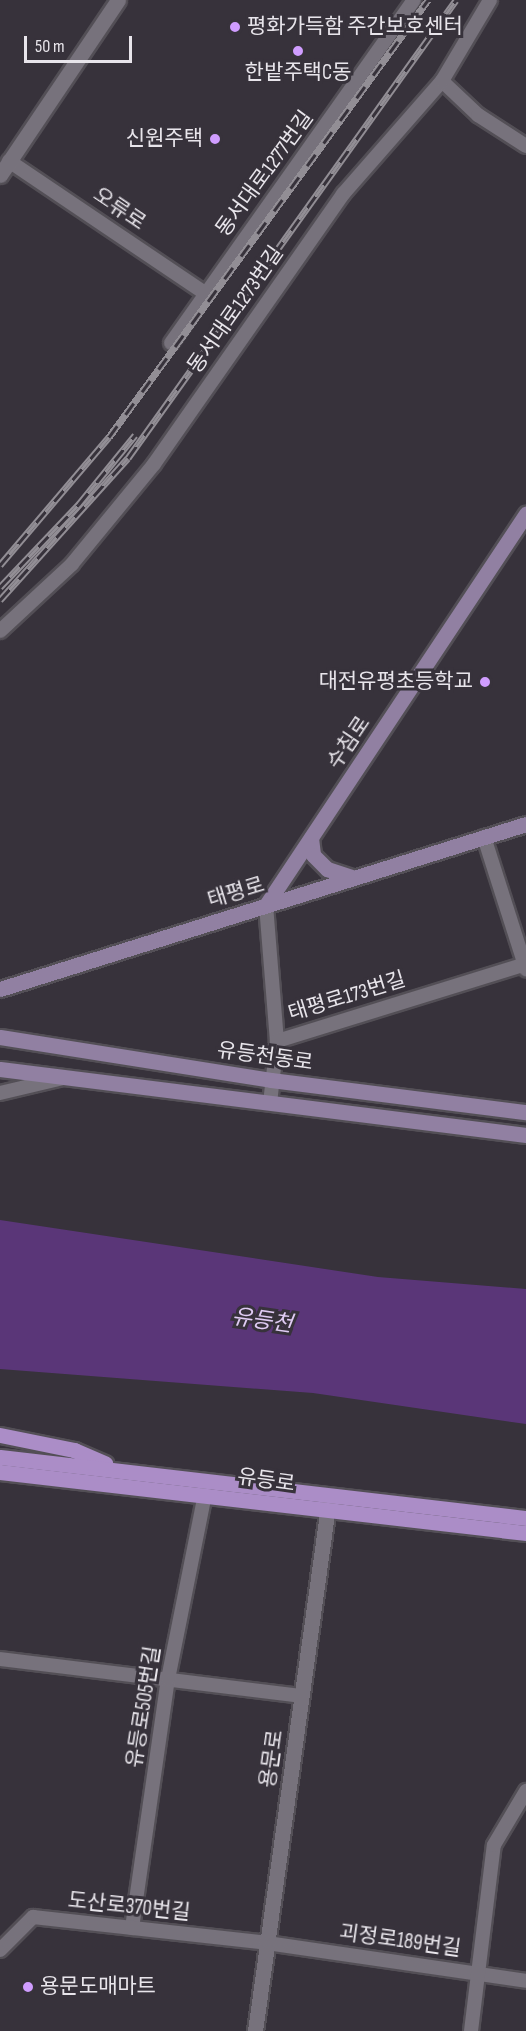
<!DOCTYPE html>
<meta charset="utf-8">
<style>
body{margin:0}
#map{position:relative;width:526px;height:2031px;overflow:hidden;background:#37323b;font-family:"Sofia Sans Condensed","Noto Sans KR",sans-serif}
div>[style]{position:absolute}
.water>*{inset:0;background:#5a3678}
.roads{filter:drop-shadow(2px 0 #534f56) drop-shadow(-2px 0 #534f56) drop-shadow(0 2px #534f56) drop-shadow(0 -2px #534f56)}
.minor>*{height:14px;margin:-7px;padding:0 7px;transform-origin:7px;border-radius:7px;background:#77727c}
.tertiary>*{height:15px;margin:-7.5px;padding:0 7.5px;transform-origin:7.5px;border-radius:7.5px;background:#77727c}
.secondary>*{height:15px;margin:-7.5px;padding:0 7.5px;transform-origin:7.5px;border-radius:7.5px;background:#9180a2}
.primary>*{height:15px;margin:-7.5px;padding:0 7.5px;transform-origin:7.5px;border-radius:7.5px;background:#ab8dc7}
.rail>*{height:7px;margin-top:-3.5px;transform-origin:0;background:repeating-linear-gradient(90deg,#37323b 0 14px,#928e95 0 28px);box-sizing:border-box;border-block:2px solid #928e95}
.dots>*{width:16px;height:16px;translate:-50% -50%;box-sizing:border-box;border:3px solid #37323b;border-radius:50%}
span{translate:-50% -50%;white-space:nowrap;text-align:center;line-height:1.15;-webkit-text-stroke:6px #37323b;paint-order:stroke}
.poi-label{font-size:21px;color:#e8e5eb}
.left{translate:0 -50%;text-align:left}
.right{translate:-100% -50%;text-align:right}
.street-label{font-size:21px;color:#e8e5eb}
.water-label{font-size:22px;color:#e0ccf4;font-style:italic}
.scale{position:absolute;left:24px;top:36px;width:108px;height:27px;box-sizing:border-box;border:3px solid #e8e5eb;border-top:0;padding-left:8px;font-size:18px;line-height:21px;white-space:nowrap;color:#e8e5eb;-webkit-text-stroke:4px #37323b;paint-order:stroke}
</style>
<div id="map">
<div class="water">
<i style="clip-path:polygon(0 1220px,378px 1277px,526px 1289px,526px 1424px,313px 1393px,0 1369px)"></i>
</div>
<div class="roads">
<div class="minor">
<i style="left:442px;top:81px;width:50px;rotate:43.4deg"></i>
<i style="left:478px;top:115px;width:57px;rotate:32.9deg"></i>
<i style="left:9px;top:161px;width:236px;rotate:34deg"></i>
<i style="left:171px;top:343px;width:420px;rotate:-54.7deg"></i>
<i style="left:0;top:631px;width:98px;rotate:-42.9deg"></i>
<i style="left:72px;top:564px;width:129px;rotate:-50.6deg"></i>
<i style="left:154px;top:464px;width:330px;rotate:-55deg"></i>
<i style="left:343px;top:194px;width:150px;rotate:-48.8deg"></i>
<i style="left:442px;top:81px;width:94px;rotate:-59.3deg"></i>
<i style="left:484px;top:837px;width:139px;rotate:72.3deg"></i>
<i style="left:266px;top:905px;width:136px;rotate:85.4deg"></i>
<i style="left:277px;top:1041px;width:62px;rotate:96.4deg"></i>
<i style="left:277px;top:1041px;width:261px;rotate:-17.2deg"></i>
<i style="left:0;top:1093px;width:65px;rotate:-13.4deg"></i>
<i style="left:0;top:1659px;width:304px;rotate:7deg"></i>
<i style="left:132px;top:1928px;width:252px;rotate:-81.8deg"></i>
<i style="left:168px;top:1679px;width:189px;rotate:-78.7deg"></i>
<i style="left:0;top:1950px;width:47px;rotate:-45deg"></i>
<i style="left:33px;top:1917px;width:235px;rotate:6.3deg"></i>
<i style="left:267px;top:1943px;width:262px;rotate:8.3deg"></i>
<i style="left:471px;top:2031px;width:187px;rotate:-83deg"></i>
<i style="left:494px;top:1845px;width:63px;rotate:-59.3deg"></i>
</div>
<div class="tertiary">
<i style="left:0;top:175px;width:211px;rotate:-56deg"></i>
<i style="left:255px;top:2031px;width:537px;rotate:-82.08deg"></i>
</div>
<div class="secondary">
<i style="left:311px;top:838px;width:17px;rotate:83deg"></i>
<i style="left:313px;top:855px;width:20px;rotate:45deg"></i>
<i style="left:327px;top:869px;width:28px;rotate:18deg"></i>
<i style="left:266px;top:905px;width:470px;rotate:-56.4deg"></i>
<i style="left:0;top:989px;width:551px;rotate:-17.42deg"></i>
<i style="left:0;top:1037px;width:274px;rotate:9deg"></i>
<i style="left:271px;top:1080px;width:257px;rotate:7.2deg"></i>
<i style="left:0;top:1069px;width:530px;rotate:7.15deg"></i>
</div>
<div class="primary">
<i style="left:0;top:1435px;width:76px;rotate:11.5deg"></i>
<i style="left:74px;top:1450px;width:34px;rotate:23deg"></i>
<i style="left:0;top:1457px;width:530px;rotate:6.62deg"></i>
<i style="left:0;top:1472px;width:530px;rotate:6.62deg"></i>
</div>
</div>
<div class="rail">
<i style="left:0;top:565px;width:168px;rotate:-49.6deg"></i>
<i style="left:109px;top:437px;width:541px;rotate:-53.87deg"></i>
<i style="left:0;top:587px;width:115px;rotate:-46.4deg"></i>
<i style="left:79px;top:504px;width:89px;rotate:-50.9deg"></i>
<i style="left:0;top:600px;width:191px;rotate:-48deg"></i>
<i style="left:128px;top:458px;width:563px;rotate:-54.39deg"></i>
</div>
<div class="dots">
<i style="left:235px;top:27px;background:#d09dff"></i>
<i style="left:298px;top:51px;background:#d09dff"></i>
<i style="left:215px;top:139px;background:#d09dff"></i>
<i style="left:485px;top:682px;background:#d09dff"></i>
<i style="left:28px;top:1987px;background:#d09dff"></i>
</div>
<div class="poi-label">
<span class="left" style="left:247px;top:27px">평화가득함 주간보호센터</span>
<span style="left:298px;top:73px">한밭주택C동</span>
<span class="right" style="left:203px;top:139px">신원주택</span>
<span class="right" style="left:473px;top:682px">대전유평초등학교</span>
<span class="left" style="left:40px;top:1987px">용문도매마트</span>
</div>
<div class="street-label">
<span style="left:265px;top:174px;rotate:-54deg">동서대로1277번길</span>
<span style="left:119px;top:209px;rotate:34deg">오류로</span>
<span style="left:236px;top:310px;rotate:-55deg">동서대로1273번길</span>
<span style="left:349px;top:743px;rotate:-56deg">수침로</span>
<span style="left:236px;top:893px;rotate:-17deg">태평로</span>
<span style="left:347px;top:997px;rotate:-17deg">태평로173번길</span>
<span style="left:265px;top:1057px;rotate:8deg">유등천동로</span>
<span style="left:266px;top:1481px;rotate:8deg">유등로</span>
<span style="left:144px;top:1707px;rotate:-81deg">유등로505번길</span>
<span style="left:272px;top:1759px;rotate:-82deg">용문로</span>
<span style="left:129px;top:1907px;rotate:6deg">도산로370번길</span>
<span style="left:400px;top:1941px;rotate:8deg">괴정로189번길</span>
</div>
<div class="water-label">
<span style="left:262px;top:1321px;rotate:8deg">유등천</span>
</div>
<div class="scale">50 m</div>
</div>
